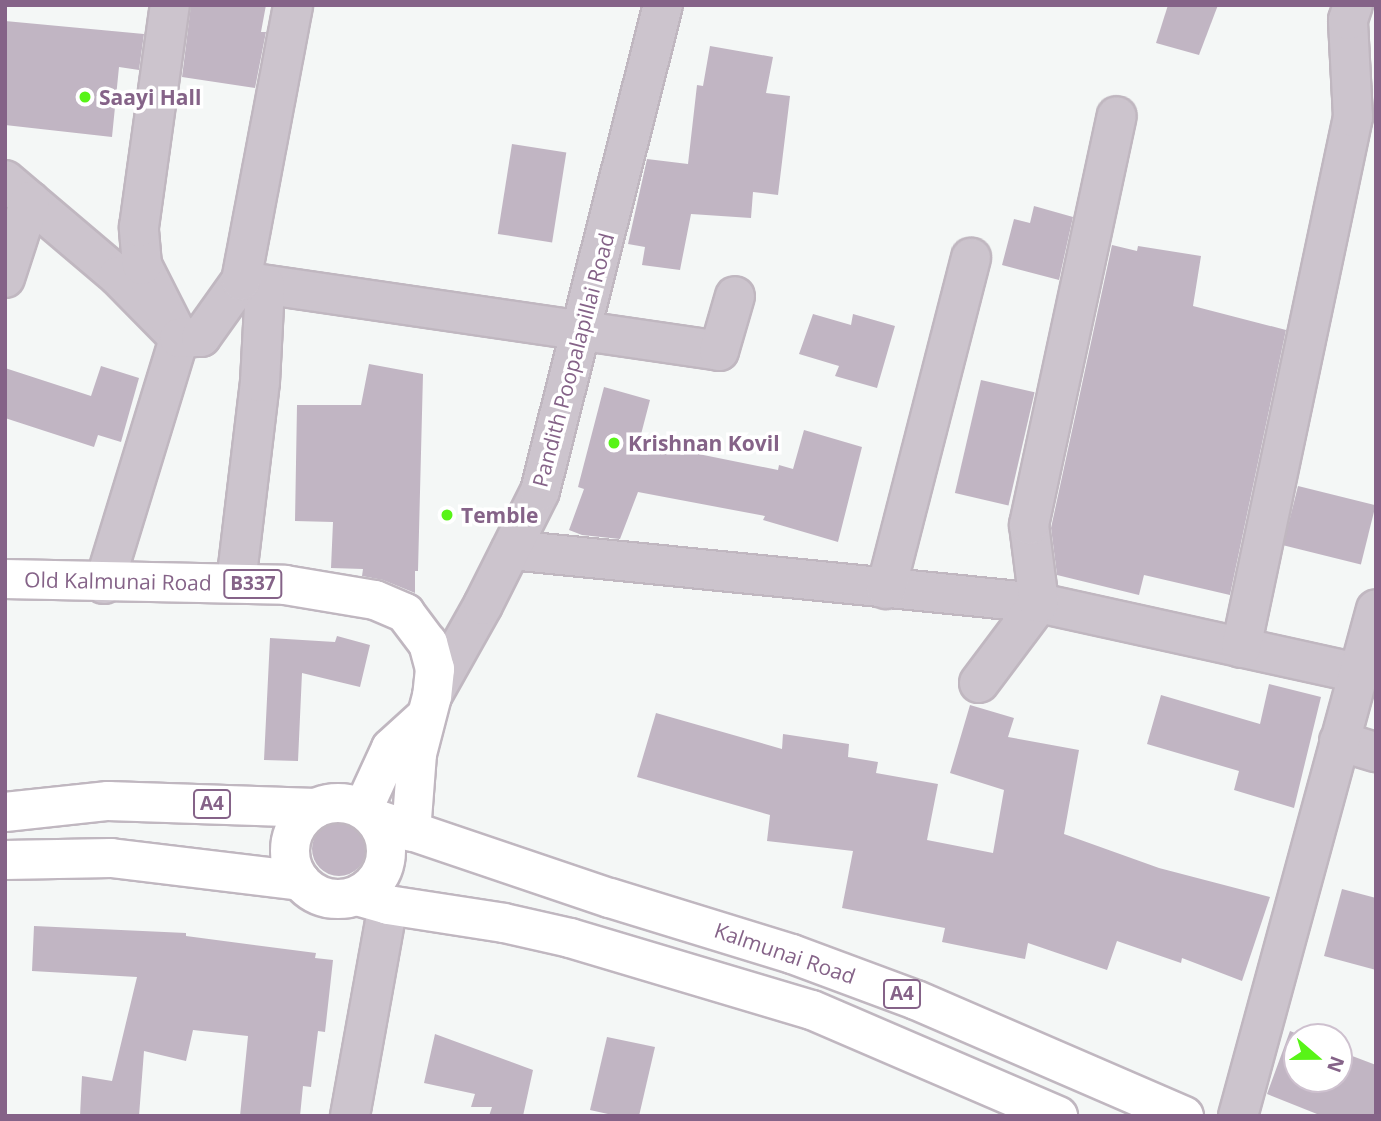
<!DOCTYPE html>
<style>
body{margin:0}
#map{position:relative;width:1381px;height:1121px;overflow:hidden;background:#f4f7f6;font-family:"Open Sans",sans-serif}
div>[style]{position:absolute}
.building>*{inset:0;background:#c1b5c3;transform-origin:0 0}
.round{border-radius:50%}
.roads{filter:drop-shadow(2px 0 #c0b7c0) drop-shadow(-2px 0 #c0b7c0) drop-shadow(0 2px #c0b7c0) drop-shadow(0 -2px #c0b7c0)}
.minor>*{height:38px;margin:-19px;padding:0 19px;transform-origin:19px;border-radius:19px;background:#ccc4cd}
.primary>*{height:38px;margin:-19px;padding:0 19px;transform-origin:19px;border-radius:19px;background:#fff}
.trunk>*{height:38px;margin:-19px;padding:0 19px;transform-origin:19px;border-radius:19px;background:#fff}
.trunk>.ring{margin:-19px;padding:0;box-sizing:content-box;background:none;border:38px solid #fff;border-radius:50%}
.dots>*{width:19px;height:19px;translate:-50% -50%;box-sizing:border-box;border:4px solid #fff;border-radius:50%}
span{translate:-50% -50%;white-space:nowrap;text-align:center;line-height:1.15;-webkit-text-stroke:7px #fff;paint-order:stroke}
.shield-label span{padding:2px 5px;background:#fff;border:2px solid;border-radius:5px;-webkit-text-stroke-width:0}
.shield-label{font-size:19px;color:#856388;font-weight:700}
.poi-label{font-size:21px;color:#856388;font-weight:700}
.left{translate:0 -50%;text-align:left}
.street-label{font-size:21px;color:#856388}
.frame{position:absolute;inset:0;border:7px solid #856388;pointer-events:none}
.north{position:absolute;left:1283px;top:1023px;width:70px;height:70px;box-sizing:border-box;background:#fff;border:2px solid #cec1cf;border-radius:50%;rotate:110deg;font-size:19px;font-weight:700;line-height:28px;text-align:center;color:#856388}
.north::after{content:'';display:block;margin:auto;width:24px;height:32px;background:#58f417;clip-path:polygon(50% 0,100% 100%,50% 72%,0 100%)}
</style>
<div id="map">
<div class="building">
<i style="clip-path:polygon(191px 5px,266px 5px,261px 32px,266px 32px,255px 88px,182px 77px)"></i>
<i style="clip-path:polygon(1168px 5px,1218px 5px,1199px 55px,1156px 43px)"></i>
<i style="clip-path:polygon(5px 21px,144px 34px,139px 70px,119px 67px,112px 137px,5px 125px)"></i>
<i style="clip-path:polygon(710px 46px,773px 57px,766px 93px,790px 96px,778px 195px,753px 192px,751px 218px,691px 214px,680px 270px,642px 265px,645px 247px,628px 244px,647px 159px,688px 164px,697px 85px,703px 86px)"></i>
<i style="left:512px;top:144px;width:55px;height:91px;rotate:9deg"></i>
<i style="clip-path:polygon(1034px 206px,1073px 217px,1059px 280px,1002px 265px,1014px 219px,1030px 223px)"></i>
<i style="clip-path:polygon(1112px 245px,1137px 251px,1138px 246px,1201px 256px,1193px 306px,1286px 330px,1230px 595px,1144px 575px,1139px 595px,1057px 575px,1051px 528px)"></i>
<i style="clip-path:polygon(813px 314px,851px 325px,853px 314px,895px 326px,877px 388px,835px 376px,839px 366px,799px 354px)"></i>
<i style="clip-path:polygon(369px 364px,423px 374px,418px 571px,415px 571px,415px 593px,383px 580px,362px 576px,363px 569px,331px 568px,333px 522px,295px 521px,297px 405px,361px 405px)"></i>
<i style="clip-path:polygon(101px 366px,139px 378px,121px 442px,98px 435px,94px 447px,5px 418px,5px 368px,91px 396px)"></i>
<i style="left:981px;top:380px;width:55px;height:116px;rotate:13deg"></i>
<i style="clip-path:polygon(604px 387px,650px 400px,639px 442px,778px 470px,779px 465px,793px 469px,804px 430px,862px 447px,838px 542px,763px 520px,765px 516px,638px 492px,620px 539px,582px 535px,569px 530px,584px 489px,578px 487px)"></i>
<i style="left:1298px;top:486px;width:80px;height:61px;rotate:14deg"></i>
<i style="clip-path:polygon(337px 636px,370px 645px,360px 687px,302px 673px,298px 761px,264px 760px,270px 638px,335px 642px)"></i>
<i style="clip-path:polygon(1269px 684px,1321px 697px,1294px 808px,1234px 790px,1239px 771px,1147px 744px,1161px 695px,1260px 724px)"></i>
<i style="clip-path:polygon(970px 705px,1014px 718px,1008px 737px,1079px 750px,1064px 834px,1159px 868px,1270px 897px,1242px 981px,1182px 958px,1181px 963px,1117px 941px,1107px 970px,1028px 943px,1025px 959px,942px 942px,945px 928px,842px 908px,853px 851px,767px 841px,770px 815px,637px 777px,656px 713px,782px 749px,783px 734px,849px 744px,848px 757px,878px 762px,876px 773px,938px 784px,927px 840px,993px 853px,1004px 790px,950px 773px)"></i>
<i class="round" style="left:312px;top:822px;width:54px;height:54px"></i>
<i style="clip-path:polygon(1342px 889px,1376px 898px,1376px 970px,1324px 956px)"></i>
<i style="clip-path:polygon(34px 926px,186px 933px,186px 936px,316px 953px,315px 958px,333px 960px,325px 1032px,318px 1031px,311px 1087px,303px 1086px,300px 1116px,240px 1116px,248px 1036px,193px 1030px,186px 1061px,144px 1051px,139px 1116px,80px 1116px,82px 1076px,112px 1081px,137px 977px,32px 971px)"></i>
<i style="clip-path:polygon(1290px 1031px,1305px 1037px,1297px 1037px,1297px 1079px,1339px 1079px,1339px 1051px,1376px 1065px,1376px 1116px,1322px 1116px,1267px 1094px)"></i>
<i style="clip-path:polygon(435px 1034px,533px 1070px,523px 1116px,489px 1116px,492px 1107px,471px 1107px,475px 1094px,424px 1083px)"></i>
<i style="clip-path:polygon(607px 1037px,655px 1047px,639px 1116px,617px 1116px,590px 1110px)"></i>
</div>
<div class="roads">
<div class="minor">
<i style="left:5px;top:180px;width:148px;rotate:40.3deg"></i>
<i style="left:118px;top:276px;width:87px;rotate:45.5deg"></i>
<i style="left:179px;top:338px;width:82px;rotate:-116.9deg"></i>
<i style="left:142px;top:265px;width:38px;rotate:-95deg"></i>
<i style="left:139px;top:227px;width:224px;rotate:-82.1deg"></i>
<i style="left:5px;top:278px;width:81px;rotate:-72deg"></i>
<i style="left:241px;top:281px;width:483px;rotate:8.3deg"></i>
<i style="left:719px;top:351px;width:57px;rotate:-73.8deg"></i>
<i style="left:511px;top:550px;width:531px;rotate:5.73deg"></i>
<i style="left:1039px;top:603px;width:327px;rotate:12.4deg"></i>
<i style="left:236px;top:583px;width:202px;rotate:-83.2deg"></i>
<i style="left:260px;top:382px;width:97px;rotate:-87deg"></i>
<i style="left:104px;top:584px;width:257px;rotate:-73deg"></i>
<i style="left:179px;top:338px;width:22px;rotate:-3deg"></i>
<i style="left:201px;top:337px;width:69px;rotate:-54.5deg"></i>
<i style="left:241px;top:281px;width:281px;rotate:-79.3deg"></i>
<i style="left:886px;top:589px;width:342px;rotate:-75.6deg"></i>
<i style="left:1241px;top:648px;width:543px;rotate:-78.09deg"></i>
<i style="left:1353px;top:117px;width:97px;rotate:-93deg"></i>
<i style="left:1348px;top:20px;width:16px;rotate:-72deg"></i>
<i style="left:979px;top:683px;width:100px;rotate:-53.1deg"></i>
<i style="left:1039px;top:603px;width:79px;rotate:-97.3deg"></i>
<i style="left:1029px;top:525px;width:418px;rotate:-77.9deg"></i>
<i style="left:432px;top:696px;width:104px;rotate:-60.7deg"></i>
<i style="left:483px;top:605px;width:127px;rotate:-63.4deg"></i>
<i style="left:540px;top:491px;width:501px;rotate:-75.8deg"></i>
<i style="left:1339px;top:741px;width:39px;rotate:17deg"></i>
<i style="left:350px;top:1116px;width:214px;rotate:-79.8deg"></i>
<i style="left:1238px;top:1116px;width:525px;rotate:-74.77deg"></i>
</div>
<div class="primary">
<i style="left:5px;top:579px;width:280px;rotate:1.2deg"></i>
<i style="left:285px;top:585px;width:91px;rotate:9.5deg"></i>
<i style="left:375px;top:600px;width:33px;rotate:23deg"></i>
<i style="left:405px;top:613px;width:38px;rotate:53deg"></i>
<i style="left:428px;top:643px;width:27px;rotate:75deg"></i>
<i style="left:435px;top:669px;width:27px;rotate:96deg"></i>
<i style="left:432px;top:696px;width:60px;rotate:104.5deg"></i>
<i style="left:417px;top:754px;width:78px;rotate:94.4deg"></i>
<i style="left:363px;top:809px;width:67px;rotate:-65.3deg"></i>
<i style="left:391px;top:748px;width:45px;rotate:-42.3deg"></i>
</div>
<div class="trunk">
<i class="ring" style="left:290px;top:803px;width:58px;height:58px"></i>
<i style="left:5px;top:812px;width:104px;rotate:-6.1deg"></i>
<i style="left:108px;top:801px;width:208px;rotate:1.9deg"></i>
<i style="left:376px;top:819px;width:247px;rotate:18.7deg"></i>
<i style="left:610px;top:898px;width:190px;rotate:17.1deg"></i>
<i style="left:792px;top:954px;width:132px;rotate:20.4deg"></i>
<i style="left:916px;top:1000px;width:292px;rotate:23.4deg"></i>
<i style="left:5px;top:860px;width:106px;rotate:-1.1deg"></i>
<i style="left:111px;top:858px;width:191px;rotate:6.9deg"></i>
<i style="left:357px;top:896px;width:32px;rotate:16deg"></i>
<i style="left:388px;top:905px;width:117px;rotate:8.8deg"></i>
<i style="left:504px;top:923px;width:68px;rotate:12.8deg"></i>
<i style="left:570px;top:938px;width:252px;rotate:16.6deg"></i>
<i style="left:812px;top:1010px;width:268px;rotate:23.3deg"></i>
</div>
</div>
<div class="dots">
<i style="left:85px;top:97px;background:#58f417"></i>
<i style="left:614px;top:443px;background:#58f417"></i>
<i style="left:447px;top:515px;background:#58f417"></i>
</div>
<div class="shield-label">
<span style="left:253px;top:584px">B337</span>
<span style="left:212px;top:804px">A4</span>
<span style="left:902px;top:994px">A4</span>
</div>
<div class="poi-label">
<span class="left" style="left:99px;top:97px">Saayi Hall</span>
<span class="left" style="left:628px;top:443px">Krishnan Kovil</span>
<span class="left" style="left:461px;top:515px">Temble</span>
</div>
<div class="street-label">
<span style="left:573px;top:360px;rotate:-75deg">Pandith Poopalapillai Road</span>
<span style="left:118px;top:581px;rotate:1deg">Old Kalmunai Road</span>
<span style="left:785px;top:953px;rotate:19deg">Kalmunai Road</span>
</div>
<div class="frame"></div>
<div class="north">N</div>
</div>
